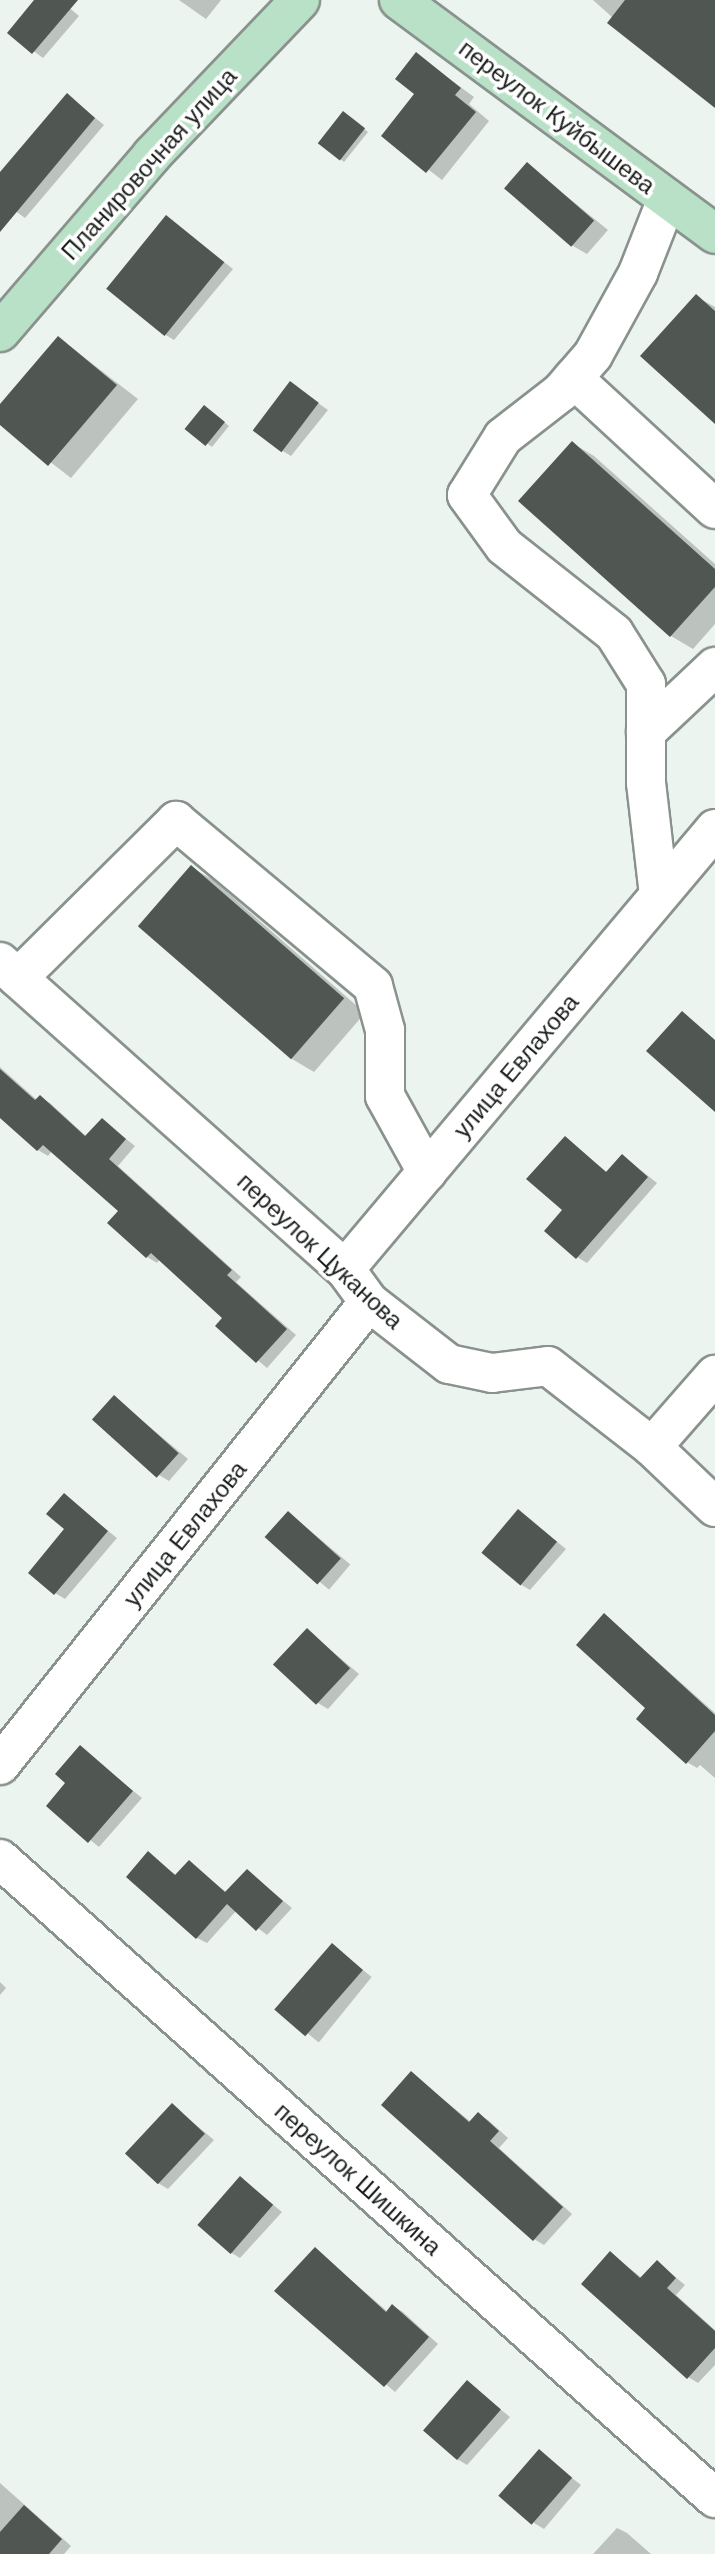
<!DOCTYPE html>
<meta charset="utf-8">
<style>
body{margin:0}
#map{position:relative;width:715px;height:2554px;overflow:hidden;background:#ebf4ee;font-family:Helvetica,sans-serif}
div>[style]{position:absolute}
.shadow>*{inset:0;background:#0003;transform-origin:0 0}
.building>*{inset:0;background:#505752;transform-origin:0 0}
.roads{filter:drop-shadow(2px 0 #8a928d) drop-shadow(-2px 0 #8a928d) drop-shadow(0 2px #8a928d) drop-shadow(0 -2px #8a928d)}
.minor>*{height:38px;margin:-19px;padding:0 19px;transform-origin:19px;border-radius:19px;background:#fff}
.major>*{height:38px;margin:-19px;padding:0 19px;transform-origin:19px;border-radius:19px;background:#b8e1c7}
span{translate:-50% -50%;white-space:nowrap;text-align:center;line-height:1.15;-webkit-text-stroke:7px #fff;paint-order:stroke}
.street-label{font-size:24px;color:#1b1f1c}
</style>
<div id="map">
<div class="shadow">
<i style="clip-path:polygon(37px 0,60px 0,79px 16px,43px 58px,9px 33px)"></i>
<i style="clip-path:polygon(179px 0,221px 0,206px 19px)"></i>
<i style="clip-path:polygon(593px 0,715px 0,715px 106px,613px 18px)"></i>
<i style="clip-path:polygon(417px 55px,474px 97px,469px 104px,489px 121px,442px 180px,383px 135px,416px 94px)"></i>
<i style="clip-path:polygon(67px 95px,104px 125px,25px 218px,0 200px,0 176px)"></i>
<i style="clip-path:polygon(348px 116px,368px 132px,344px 162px,320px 143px)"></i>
<i style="clip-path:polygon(527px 164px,608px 230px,587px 254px,573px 246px)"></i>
<i style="clip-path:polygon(166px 217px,233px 269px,174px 340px,164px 334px)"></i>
<i style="clip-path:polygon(697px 297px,715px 307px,715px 421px)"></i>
<i style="clip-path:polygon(59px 338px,138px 399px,71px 478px,0 423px,0 407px)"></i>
<i style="clip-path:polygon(290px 383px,328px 410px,291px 456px,281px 450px)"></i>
<i style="clip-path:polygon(209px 410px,229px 426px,212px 447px,188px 429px)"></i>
<i style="clip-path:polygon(572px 443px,594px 456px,715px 564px,715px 624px,693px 649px,671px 636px)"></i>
<i style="clip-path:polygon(191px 867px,213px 880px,365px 1013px,314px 1072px,292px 1059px)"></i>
<i style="clip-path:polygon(0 1067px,37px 1100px,40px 1097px,50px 1103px,87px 1137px,102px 1120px,135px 1146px,118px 1166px,241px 1277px,236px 1282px,296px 1335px,267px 1368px,217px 1326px,225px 1318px,160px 1259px,157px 1263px,147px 1257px,120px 1211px,52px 1151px,48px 1156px,38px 1150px,0 1118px)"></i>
<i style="clip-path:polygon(565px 1138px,608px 1173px,623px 1156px,657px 1183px,587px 1263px,577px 1257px,564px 1210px)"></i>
<i style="clip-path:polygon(114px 1397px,188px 1459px,169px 1481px,159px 1475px)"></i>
<i style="clip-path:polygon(64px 1496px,117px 1538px,65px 1599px,55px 1593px,67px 1528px)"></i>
<i style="clip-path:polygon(519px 1511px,566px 1549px,530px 1590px,520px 1584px)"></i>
<i style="left:289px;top:1513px;width:80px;height:33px;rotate:40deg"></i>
<i style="clip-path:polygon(605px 1615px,715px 1713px,715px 1778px,700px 1765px,697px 1768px,687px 1762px,648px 1708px)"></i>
<i style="clip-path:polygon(307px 1630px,359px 1674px,328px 1709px,318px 1703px)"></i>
<i style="clip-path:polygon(80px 1748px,142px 1798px,99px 1847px,48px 1806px,68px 1782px)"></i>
<i style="clip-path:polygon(148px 1854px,177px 1876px,189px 1862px,227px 1893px,247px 1871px,292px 1908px,267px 1935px,236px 1911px,207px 1943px,197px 1938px)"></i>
<i style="left:332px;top:1945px;width:51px;height:84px;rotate:39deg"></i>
<i style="clip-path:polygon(0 1982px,6px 1988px,0 1995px)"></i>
<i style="clip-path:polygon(411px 2073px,471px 2122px,478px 2115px,488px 2120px,508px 2138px,499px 2148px,572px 2214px,544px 2245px,534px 2239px)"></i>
<i style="clip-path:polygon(172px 2105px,214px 2140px,168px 2189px,158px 2183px)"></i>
<i style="clip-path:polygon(240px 2178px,282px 2212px,240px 2258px,230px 2252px)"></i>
<i style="clip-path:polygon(315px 2249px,388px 2312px,393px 2306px,403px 2312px,438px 2344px,395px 2392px,277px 2291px)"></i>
<i style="clip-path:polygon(610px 2253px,642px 2278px,657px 2262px,685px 2285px,676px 2295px,715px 2330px,715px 2365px,698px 2383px,688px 2377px)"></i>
<i style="clip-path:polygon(467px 2382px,510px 2417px,467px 2465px,457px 2459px)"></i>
<i style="clip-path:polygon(539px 2452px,581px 2485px,544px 2529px,534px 2523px)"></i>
<i style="clip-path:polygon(0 2483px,71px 2546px,64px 2554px,0 2554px)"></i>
<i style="clip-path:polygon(617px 2528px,627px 2533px,651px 2554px,593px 2554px)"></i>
</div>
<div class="building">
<i style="clip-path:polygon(34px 0,78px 0,32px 54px,7px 33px)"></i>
<i style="clip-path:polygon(625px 0,715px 0,715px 108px,607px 23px)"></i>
<i style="clip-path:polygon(416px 52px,461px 88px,455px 95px,476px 112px,426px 173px,381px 136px,414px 94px,395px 79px)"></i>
<i style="clip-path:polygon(67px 93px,95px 118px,0 232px,0 172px)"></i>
<i style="left:343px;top:111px;width:28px;height:41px;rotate:38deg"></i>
<i style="left:527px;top:162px;width:89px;height:35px;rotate:41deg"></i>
<i style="left:166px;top:215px;width:75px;height:95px;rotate:39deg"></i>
<i style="clip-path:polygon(696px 294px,715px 311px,715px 424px,640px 356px)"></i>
<i style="clip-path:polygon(58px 336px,117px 385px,48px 466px,0 425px,0 404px)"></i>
<i style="left:290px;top:381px;width:36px;height:62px;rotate:37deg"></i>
<i style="left:204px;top:405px;width:27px;height:31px;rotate:39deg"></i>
<i style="clip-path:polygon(572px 441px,715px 569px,715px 587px,670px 637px,518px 501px)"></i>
<i style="left:191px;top:865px;width:203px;height:81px;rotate:41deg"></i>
<i style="clip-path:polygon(682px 1011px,715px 1040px,715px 1112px,646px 1051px)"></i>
<i style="clip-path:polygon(0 1069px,35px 1100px,40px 1095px,85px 1136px,102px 1118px,126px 1139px,109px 1159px,232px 1270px,227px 1275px,287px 1329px,256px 1363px,215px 1326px,222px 1318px,151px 1253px,146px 1258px,107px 1223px,118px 1211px,43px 1145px,37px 1151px,0 1118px)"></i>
<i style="clip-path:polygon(565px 1136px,606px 1172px,622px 1154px,648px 1177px,576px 1259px,544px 1231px,562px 1210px,526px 1179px)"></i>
<i style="left:114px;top:1395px;width:87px;height:33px;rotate:42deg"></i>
<i style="clip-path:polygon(64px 1493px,108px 1531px,54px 1595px,28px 1573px,64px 1529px,46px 1514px)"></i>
<i style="left:518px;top:1509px;width:51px;height:57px;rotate:40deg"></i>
<i style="left:288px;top:1511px;width:71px;height:35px;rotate:42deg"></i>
<i style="clip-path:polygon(604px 1613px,715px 1715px,715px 1731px,686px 1764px,636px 1719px,645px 1708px,576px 1645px)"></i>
<i style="left:307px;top:1628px;width:59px;height:50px;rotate:43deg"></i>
<i style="clip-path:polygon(80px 1745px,133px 1791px,88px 1843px,46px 1806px,65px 1783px,55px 1774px)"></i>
<i style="clip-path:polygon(148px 1851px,175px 1875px,189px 1860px,225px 1892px,247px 1869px,283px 1901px,256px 1931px,227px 1904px,196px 1939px,126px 1877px)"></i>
<i style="left:332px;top:1943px;width:41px;height:88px;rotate:41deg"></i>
<i style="clip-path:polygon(411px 2071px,469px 2122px,478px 2112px,499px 2131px,490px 2141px,563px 2207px,533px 2241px,381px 2105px)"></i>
<i style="left:172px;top:2103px;width:45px;height:69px;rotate:43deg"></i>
<i style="left:240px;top:2176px;width:44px;height:65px;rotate:41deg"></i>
<i style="clip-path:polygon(315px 2247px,386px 2312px,392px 2304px,429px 2337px,384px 2387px,274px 2291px)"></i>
<i style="clip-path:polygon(610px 2251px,640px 2278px,657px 2260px,676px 2278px,667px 2288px,715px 2331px,715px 2348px,687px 2379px,581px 2284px)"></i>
<i style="left:467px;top:2380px;width:45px;height:67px;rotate:41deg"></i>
<i style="left:539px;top:2449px;width:44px;height:62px;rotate:41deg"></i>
<i style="clip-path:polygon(24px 2505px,62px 2539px,49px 2554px,0 2554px,0 2532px)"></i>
</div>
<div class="roads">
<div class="minor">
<i style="left:573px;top:378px;width:193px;rotate:42.7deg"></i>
<i style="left:646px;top:732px;width:95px;rotate:-43.3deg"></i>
<i style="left:659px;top:895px;width:114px;rotate:-96.6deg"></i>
<i style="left:646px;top:782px;width:98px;rotate:-90deg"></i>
<i style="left:646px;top:684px;width:60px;rotate:-122.1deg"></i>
<i style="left:614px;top:633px;width:140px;rotate:-141.7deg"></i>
<i style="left:504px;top:546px;width:63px;rotate:-126deg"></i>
<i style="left:467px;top:495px;width:68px;rotate:-58.2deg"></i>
<i style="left:503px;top:437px;width:73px;rotate:-37.8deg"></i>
<i style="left:561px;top:392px;width:49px;rotate:-49.1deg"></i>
<i style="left:593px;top:355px;width:94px;rotate:-61.2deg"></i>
<i style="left:638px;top:273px;width:79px;rotate:-68.6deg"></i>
<i style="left:0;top:962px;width:462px;rotate:41.7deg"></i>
<i style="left:345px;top:1269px;width:41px;rotate:54deg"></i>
<i style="left:369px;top:1302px;width:101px;rotate:37.8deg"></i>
<i style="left:449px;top:1364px;width:44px;rotate:11.8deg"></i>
<i style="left:492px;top:1373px;width:56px;rotate:-7.1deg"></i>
<i style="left:548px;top:1366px;width:132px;rotate:37.9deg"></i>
<i style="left:652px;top:1447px;width:87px;rotate:43.6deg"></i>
<i style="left:18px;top:978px;width:223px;rotate:-44.8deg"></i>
<i style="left:176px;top:821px;width:257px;rotate:39.9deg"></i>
<i style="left:373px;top:986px;width:46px;rotate:74.7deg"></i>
<i style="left:385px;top:1030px;width:66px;rotate:90deg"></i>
<i style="left:385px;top:1096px;width:87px;rotate:61.1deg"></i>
<i style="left:345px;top:1269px;width:575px;rotate:-49.94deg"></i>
<i style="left:652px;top:1447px;width:96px;rotate:-48.8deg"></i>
<i style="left:0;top:1765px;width:592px;rotate:-51.45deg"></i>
<i style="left:0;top:1859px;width:959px;rotate:41.79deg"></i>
</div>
<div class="major">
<i style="left:399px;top:0;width:393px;rotate:36.5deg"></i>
<i style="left:0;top:332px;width:233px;rotate:-49.3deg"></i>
<i style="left:152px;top:155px;width:214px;rotate:-46.3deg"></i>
</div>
</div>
<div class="street-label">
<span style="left:557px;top:117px;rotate:37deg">переулок Куйбышева</span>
<span style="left:149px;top:164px;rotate:-48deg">Планировочная улица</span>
<span style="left:516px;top:1066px;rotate:-50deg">улица Евлахова</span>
<span style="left:320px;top:1251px;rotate:43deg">переулок Цуканова</span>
<span style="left:185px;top:1534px;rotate:-51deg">улица Евлахова</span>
<span style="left:358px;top:2179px;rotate:42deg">переулок Шишкина</span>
</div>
</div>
